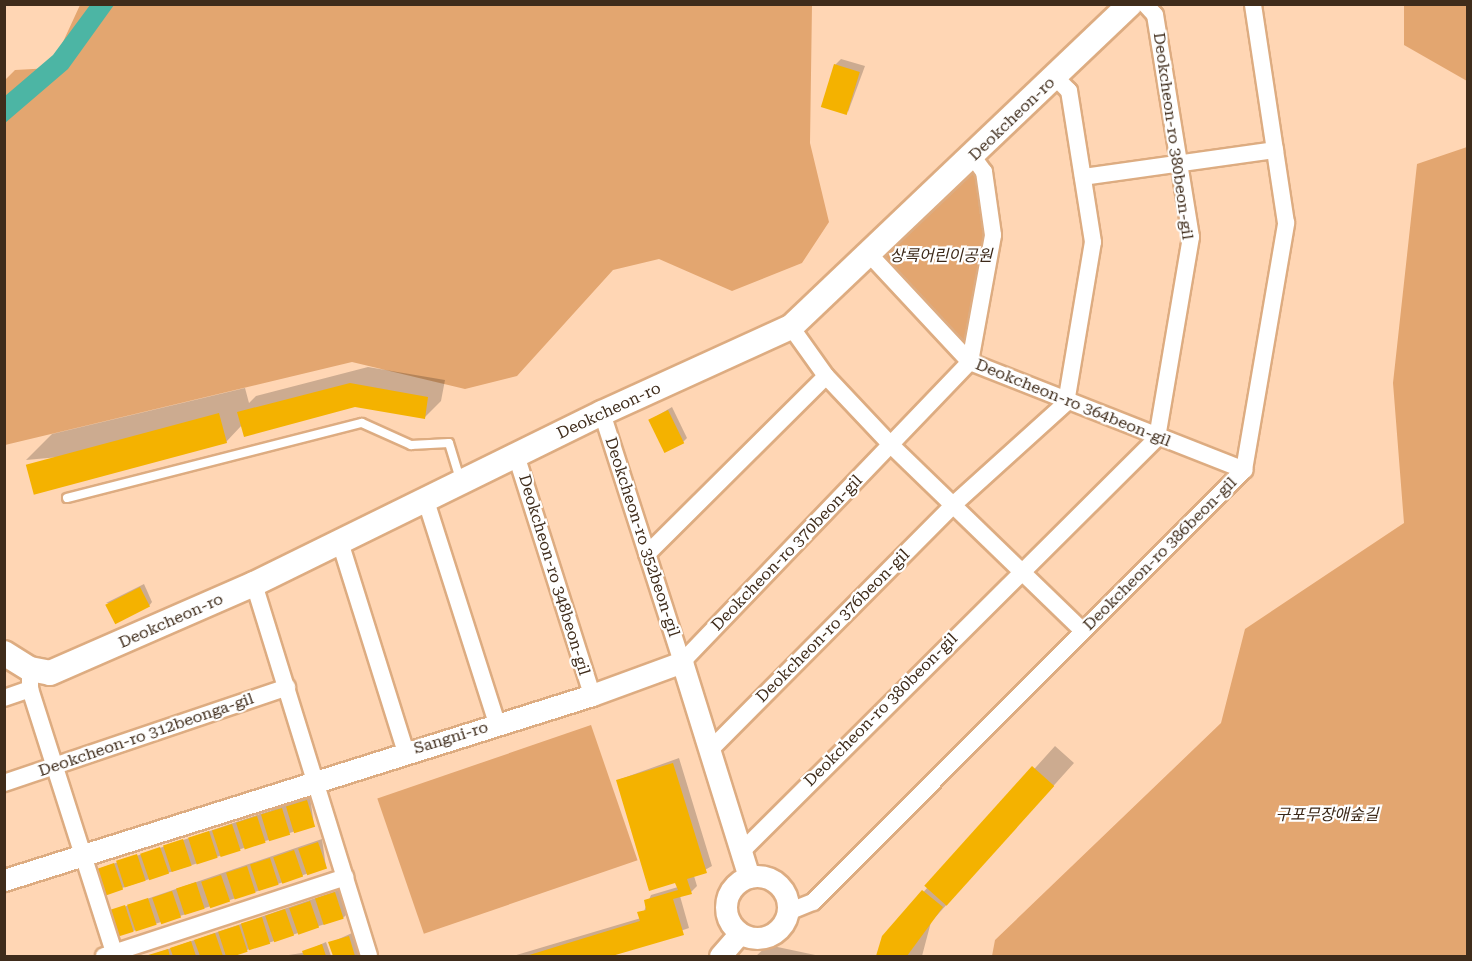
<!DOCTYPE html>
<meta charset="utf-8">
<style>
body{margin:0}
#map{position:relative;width:1472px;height:961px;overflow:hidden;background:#ffd6b4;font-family:"Roboto Serif","Noto Sans KR",serif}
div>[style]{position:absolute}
.green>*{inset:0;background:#e3a670;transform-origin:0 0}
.water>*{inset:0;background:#4cb5a4}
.shadow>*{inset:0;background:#0003}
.building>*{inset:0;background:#f4b200;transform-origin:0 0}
.roads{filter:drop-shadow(2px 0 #ddac81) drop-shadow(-2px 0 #ddac81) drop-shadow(0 2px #ddac81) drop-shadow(0 -2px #ddac81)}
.service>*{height:8px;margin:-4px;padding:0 4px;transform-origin:4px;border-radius:4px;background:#fff}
.minor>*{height:16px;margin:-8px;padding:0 8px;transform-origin:8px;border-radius:8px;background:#fff}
.tertiary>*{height:21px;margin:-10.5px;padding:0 10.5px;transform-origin:10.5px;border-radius:10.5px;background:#fff}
.tertiary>.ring{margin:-10.5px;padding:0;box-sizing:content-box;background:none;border:21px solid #fff;border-radius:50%}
.secondary>*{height:24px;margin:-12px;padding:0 12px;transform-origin:12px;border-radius:12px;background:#fff}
span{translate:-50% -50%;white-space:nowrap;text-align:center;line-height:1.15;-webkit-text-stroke:4.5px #fff;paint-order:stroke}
.street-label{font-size:16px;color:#3f2c1b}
.park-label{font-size:16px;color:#3c2919;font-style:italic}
.frame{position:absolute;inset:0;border:6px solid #3f2c1b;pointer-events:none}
</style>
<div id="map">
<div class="green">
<i style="clip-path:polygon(80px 5px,812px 5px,810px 143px,829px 222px,802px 263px,732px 291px,659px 259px,613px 270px,517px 376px,465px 389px,352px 362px,5px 445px,5px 80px,15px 70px,51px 68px)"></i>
<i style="clip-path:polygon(1404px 5px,1467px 5px,1467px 81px,1404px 45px)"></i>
<i style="clip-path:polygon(1467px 147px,1467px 956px,992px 956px,995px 940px,1221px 723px,1245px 629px,1404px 523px,1393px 383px,1417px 164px)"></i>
<i style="clip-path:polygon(972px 164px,982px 178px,991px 236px,969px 354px,878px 255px)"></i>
<i style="left:591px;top:725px;width:143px;height:226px;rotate:71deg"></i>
</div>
<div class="water">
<i style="clip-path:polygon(90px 5px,114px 5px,68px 69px,5px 123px,5px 96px,53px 55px)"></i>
</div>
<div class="shadow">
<i style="clip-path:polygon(841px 59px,865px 66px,848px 112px,835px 65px)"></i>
<i style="clip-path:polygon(368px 367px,445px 380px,441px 401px,424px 418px,355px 405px,242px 425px,226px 442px,26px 460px,52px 434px,245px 388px,249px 403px,256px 396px)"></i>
<i style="clip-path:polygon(672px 407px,687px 438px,683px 442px,650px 420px)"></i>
<i style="clip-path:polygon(144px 584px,152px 602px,149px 606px,106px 603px)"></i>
<i style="clip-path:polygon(1055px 746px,1074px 763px,931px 922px,922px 956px,878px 956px,883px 937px)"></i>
<i style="clip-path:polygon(679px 758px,712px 866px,694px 876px,697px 886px,691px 892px,680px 896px,689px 928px,607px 956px,513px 956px,641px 918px,651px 895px,678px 887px,618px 780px)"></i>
<i style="clip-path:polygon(310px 797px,314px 825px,122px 888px,95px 870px)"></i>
<i style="clip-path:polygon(322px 839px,326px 867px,255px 892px,133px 931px,106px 913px)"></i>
<i style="clip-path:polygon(339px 890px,347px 914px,343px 918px,229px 956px,148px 956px)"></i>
<i style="clip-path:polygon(352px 933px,360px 956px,334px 956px,330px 943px)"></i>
<i style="clip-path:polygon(326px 942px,331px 956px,282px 956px,302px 953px)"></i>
<i style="clip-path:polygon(768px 945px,820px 956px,756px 956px)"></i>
</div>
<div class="building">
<i style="left:834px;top:64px;width:27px;height:45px;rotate:17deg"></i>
<i style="clip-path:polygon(350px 383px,428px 397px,425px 419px,355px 407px,244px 437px,237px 412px)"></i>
<i style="left:668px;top:410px;width:37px;height:22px;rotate:64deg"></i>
<i style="left:219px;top:413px;width:31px;height:200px;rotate:75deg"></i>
<i style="left:140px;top:587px;width:22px;height:39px;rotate:63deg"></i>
<i style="clip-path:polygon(673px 763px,707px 873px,687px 879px,692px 894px,673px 899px,684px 935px,612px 956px,526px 956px,640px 921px,637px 912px,646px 910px,644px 900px,678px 890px,675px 883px,649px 891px,616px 780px)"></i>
<i style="left:1032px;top:766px;width:30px;height:161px;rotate:42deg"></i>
<i style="left:307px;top:800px;width:28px;height:22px;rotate:73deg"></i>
<i style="left:282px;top:808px;width:28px;height:22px;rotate:73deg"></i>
<i style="left:257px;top:816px;width:28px;height:22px;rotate:72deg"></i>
<i style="left:232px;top:824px;width:28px;height:21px;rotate:72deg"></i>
<i style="left:209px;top:831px;width:28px;height:22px;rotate:72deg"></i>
<i style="left:183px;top:839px;width:28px;height:21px;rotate:72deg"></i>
<i style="left:318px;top:842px;width:28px;height:21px;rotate:71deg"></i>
<i style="left:160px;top:847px;width:28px;height:21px;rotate:71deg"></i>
<i style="left:294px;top:850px;width:28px;height:22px;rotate:71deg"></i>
<i style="left:137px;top:854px;width:28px;height:22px;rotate:72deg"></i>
<i style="left:270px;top:858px;width:28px;height:21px;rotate:72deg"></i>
<i style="left:114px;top:863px;width:28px;height:22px;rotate:71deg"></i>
<i style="left:247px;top:866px;width:28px;height:22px;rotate:72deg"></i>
<i style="left:221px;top:875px;width:28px;height:21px;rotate:71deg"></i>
<i style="left:196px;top:882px;width:28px;height:21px;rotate:72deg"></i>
<i style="clip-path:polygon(922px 890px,943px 907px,907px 956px,876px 956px,882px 936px)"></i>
<i style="left:172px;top:891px;width:28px;height:21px;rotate:71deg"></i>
<i style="left:335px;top:892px;width:28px;height:21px;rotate:72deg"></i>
<i style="left:148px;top:898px;width:28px;height:22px;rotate:72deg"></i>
<i style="left:310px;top:901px;width:28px;height:22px;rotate:71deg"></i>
<i style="left:125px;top:905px;width:28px;height:21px;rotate:72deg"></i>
<i style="left:285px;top:909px;width:28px;height:21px;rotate:71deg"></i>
<i style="left:262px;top:917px;width:28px;height:22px;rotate:73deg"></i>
<i style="left:239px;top:925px;width:28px;height:22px;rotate:72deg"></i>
<i style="clip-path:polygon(215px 933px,223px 956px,200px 956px,194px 940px)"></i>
<i style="clip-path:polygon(349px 936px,355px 956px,333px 956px,328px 942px)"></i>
<i style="clip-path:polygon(191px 941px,196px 956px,173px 956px,170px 948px)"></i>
<i style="clip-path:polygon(322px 944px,326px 956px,304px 956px,302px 951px)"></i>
<i style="clip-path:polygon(168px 949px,170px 956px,145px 956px)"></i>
</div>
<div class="roads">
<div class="service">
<i style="left:67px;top:498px;width:304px;rotate:-14.3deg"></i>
<i style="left:362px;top:423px;width:54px;rotate:24.2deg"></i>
<i style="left:411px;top:445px;width:38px;rotate:-3deg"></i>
<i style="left:449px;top:443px;width:39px;rotate:73deg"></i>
</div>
<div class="minor">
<i style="left:1083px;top:177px;width:194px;rotate:-8deg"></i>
<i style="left:871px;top:256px;width:145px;rotate:47deg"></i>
<i style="left:970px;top:362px;width:295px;rotate:21.5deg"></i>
<i style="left:791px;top:327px;width:60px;rotate:54.5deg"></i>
<i style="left:826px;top:376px;width:95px;rotate:46.7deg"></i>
<i style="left:891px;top:445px;width:267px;rotate:44.1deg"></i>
<i style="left:602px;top:413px;width:262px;rotate:72.2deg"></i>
<i style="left:682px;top:662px;width:416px;rotate:-46.2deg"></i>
<i style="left:970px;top:362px;width:129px;rotate:-79.7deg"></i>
<i style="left:993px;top:235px;width:64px;rotate:-98.1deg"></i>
<i style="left:984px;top:172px;width:19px;rotate:-126deg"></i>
<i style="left:516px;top:455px;width:252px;rotate:72.4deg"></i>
<i style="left:426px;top:501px;width:234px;rotate:72.3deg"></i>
<i style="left:340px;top:542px;width:220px;rotate:72.6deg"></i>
<i style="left:647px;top:554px;width:252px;rotate:-44.8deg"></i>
<i style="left:254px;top:584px;width:389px;rotate:72.8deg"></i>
<i style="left:30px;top:669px;width:20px;rotate:90deg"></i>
<i style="left:30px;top:689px;width:280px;rotate:72.3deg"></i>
<i style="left:4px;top:698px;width:28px;rotate:-19deg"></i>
<i style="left:713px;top:747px;width:341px;rotate:-45.2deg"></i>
<i style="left:953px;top:505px;width:152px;rotate:-42.1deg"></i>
<i style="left:1066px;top:403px;width:163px;rotate:-80.5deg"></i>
<i style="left:1093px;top:242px;width:153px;rotate:-99deg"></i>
<i style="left:1069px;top:91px;width:20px;rotate:-135deg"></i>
<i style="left:4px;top:783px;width:299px;rotate:-18.7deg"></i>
<i style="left:742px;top:851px;width:585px;rotate:-44.86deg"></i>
<i style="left:1157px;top:438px;width:204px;rotate:-80.4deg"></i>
<i style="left:1191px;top:237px;width:225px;rotate:-99.2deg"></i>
<i style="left:1155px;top:15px;width:15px;rotate:-132deg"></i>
<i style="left:788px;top:912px;width:27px;rotate:-22deg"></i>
<i style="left:813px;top:902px;width:610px;rotate:-45.07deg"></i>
<i style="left:1244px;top:470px;width:251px;rotate:-80.3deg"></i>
<i style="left:1286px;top:223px;width:221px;rotate:-98.6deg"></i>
<i style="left:104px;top:956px;width:254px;rotate:-18.1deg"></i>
</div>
<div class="tertiary">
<i class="ring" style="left:726px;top:876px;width:41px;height:41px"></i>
<i style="left:4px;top:880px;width:616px;rotate:-17.46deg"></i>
<i style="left:592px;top:695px;width:96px;rotate:-20.1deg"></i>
<i style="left:682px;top:662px;width:225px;rotate:72.7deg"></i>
<i style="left:720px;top:956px;width:30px;rotate:-49deg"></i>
</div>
<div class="secondary">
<i style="left:4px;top:653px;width:31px;rotate:32deg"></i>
<i style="left:30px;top:669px;width:20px;rotate:11deg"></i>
<i style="left:50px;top:673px;width:223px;rotate:-23.6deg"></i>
<i style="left:254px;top:584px;width:388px;rotate:-26.2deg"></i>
<i style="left:602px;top:413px;width:208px;rotate:-24.5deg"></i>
<i style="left:791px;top:327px;width:468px;rotate:-43.6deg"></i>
</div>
</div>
<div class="street-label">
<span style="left:1012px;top:119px;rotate:-44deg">Deokcheon-ro</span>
<span style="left:1173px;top:136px;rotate:82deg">Deokcheon-ro 380beon-gil</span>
<span style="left:1073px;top:403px;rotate:22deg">Deokcheon-ro 364beon-gil</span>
<span style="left:609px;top:411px;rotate:-25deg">Deokcheon-ro</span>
<span style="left:642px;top:537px;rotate:72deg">Deokcheon-ro 352beon-gil</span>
<span style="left:787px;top:553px;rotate:-46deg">Deokcheon-ro 370beon-gil</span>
<span style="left:1160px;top:554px;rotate:-45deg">Deokcheon-ro 386beon-gil</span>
<span style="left:554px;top:575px;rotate:73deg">Deokcheon-ro 348beon-gil</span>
<span style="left:171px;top:621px;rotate:-24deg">Deokcheon-ro</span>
<span style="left:833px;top:626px;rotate:-45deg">Deokcheon-ro 376beon-gil</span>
<span style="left:881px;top:710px;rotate:-45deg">Deokcheon-ro 380beon-gil</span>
<span style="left:146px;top:735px;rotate:-19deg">Deokcheon-ro 312beonga-gil</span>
<span style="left:451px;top:738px;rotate:-17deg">Sangni-ro</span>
</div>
<div class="park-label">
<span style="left:941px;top:256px">상록어린이공원</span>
<span style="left:1327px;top:815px">구포무장애숲길</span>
</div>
<div class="frame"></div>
</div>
